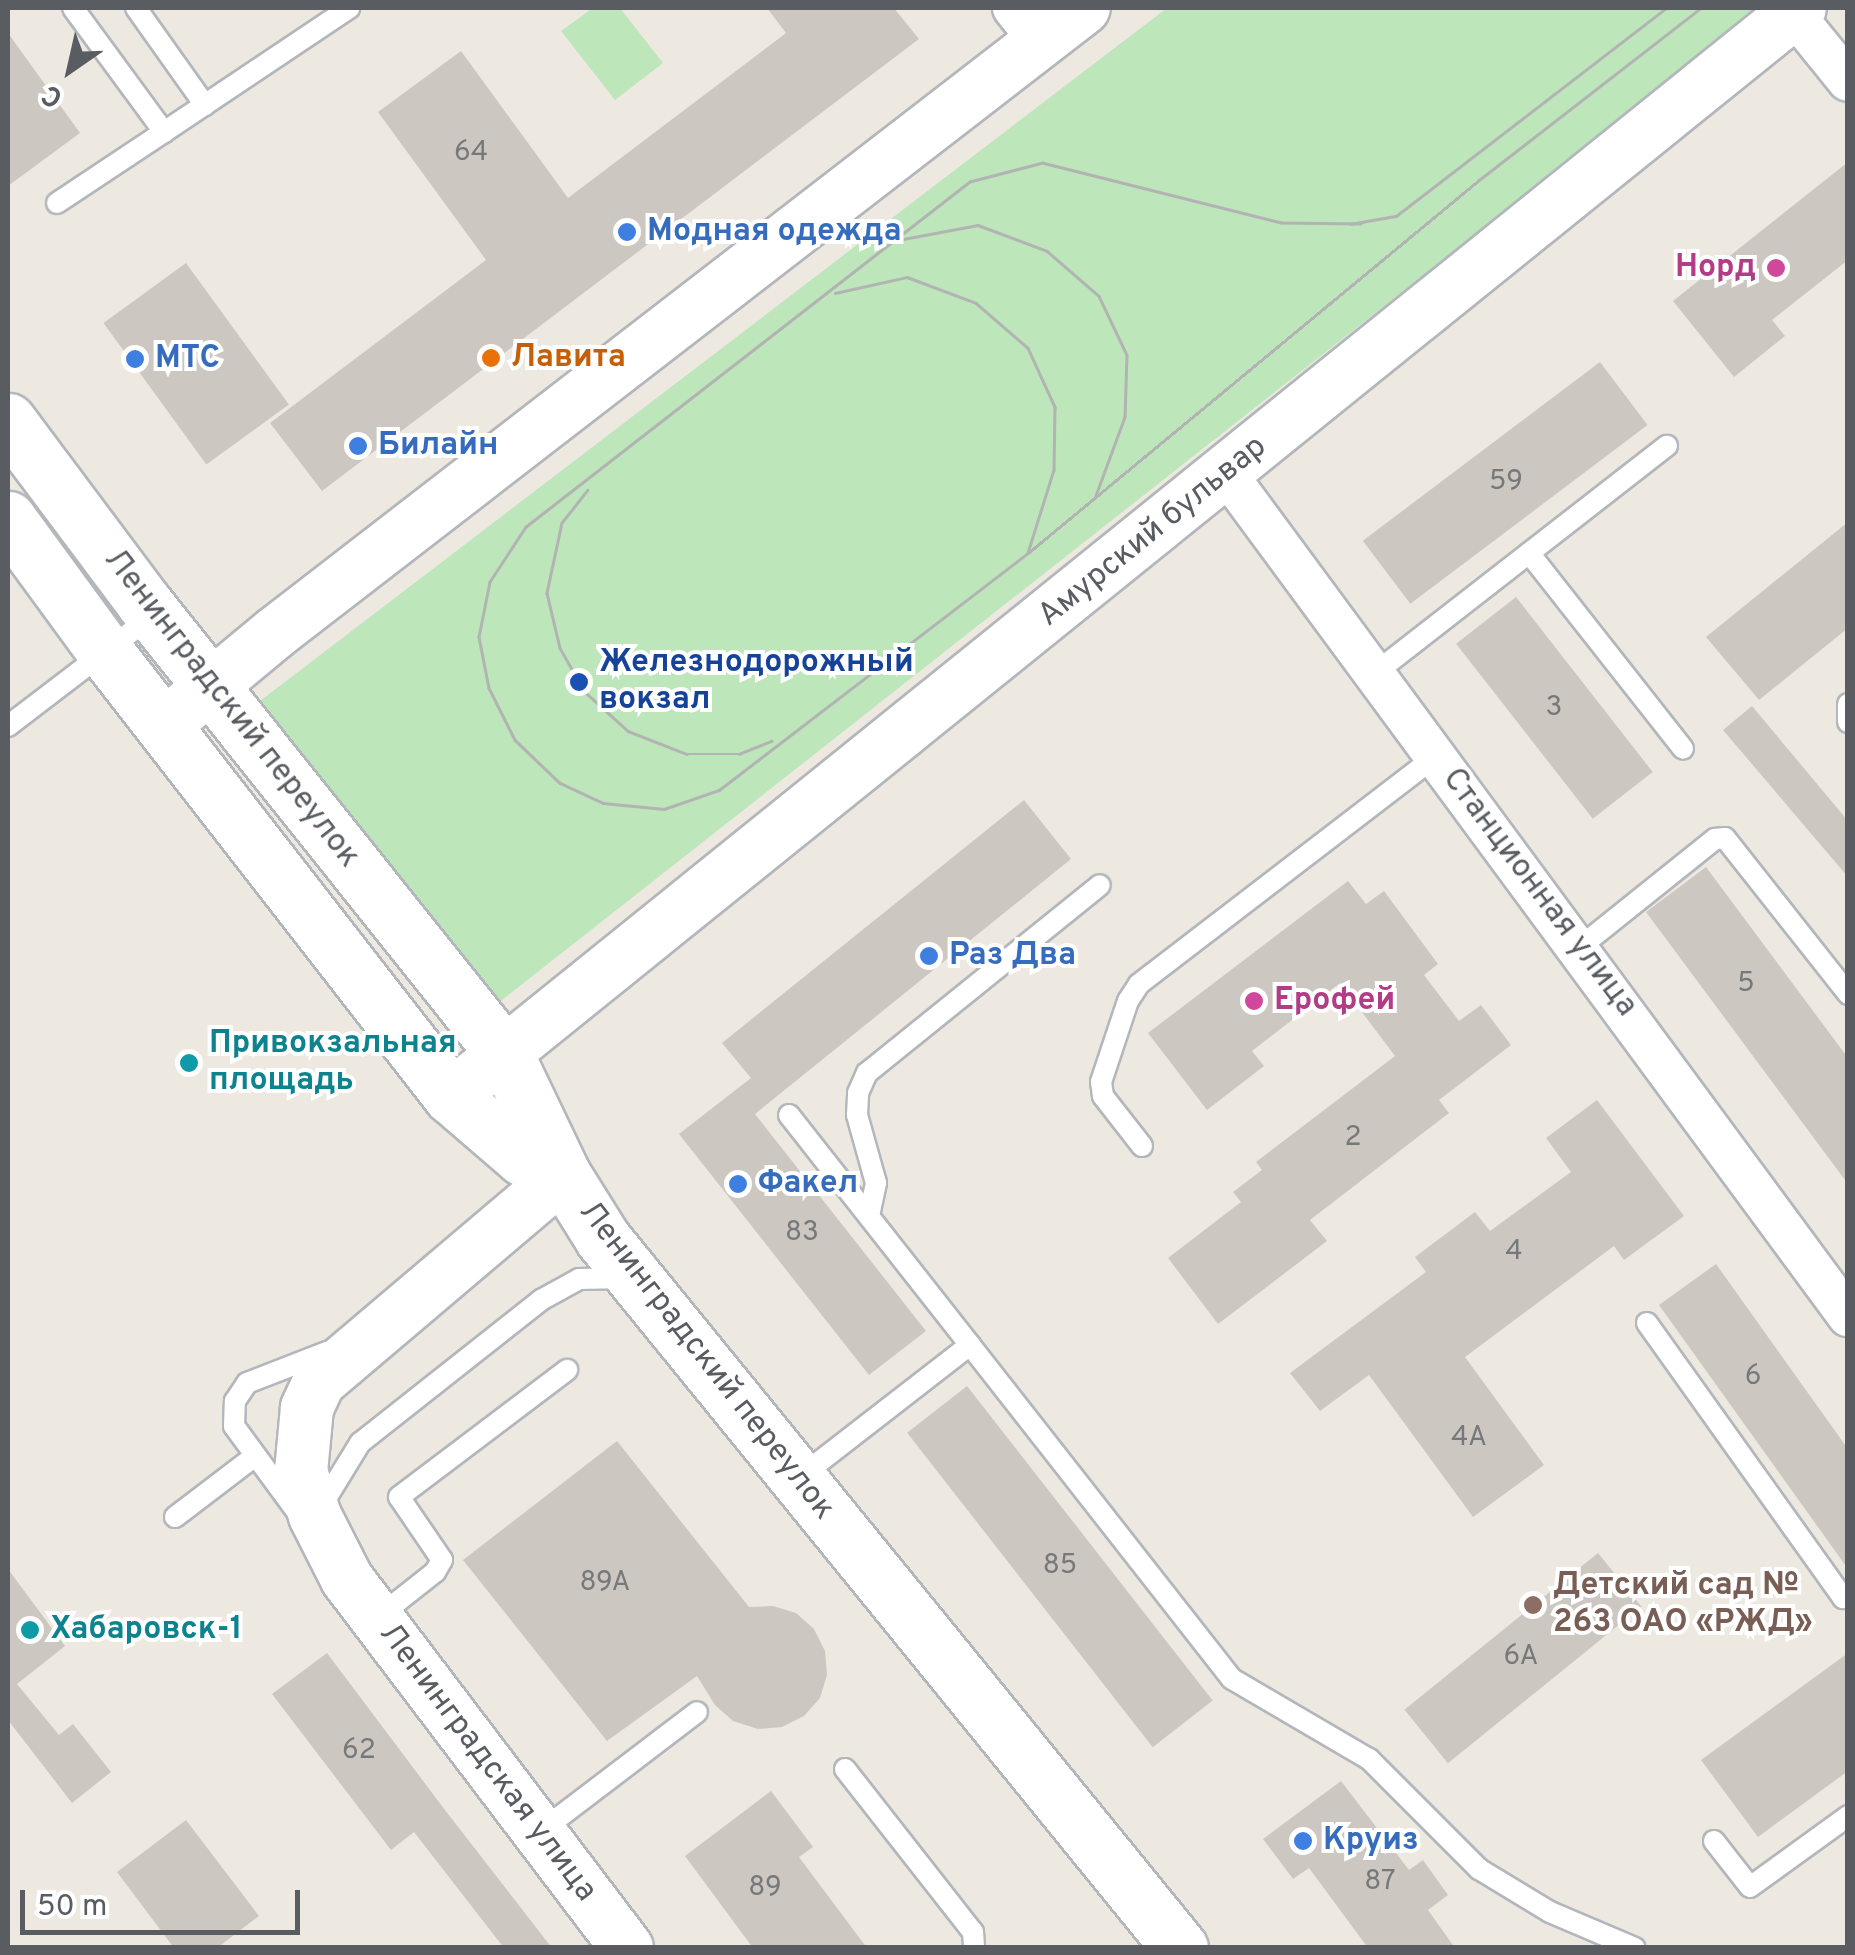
<!DOCTYPE html>
<meta charset="utf-8">
<style>
body{margin:0}
#map{position:relative;width:1855px;height:1955px;overflow:hidden;background:#ede9e0;font-family:Overpass,sans-serif}
div>[style]{position:absolute}
.green>*{inset:0;background:#bde6ba}
.building>*{inset:0;background:#cdc7c1;transform-origin:0 0}
.roads{filter:drop-shadow(2px 0 #b3b7bc) drop-shadow(-2px 0 #b3b7bc) drop-shadow(0 2px #b3b7bc) drop-shadow(0 -2px #b3b7bc)}
.service>*{height:20px;margin:-10px;padding:0 10px;transform-origin:10px;border-radius:10px;background:#fff}
.minor>*{height:40px;margin:-20px;padding:0 20px;transform-origin:20px;border-radius:20px;background:#fff}
.tertiary>*{height:52px;margin:-26px;padding:0 26px;transform-origin:26px;border-radius:26px;background:#fff}
.secondary>*{height:55px;margin:-27.5px;padding:0 27.5px;transform-origin:27.5px;border-radius:27.5px;background:#fff}
.tram>*{height:2.5px;margin:-1.25px;padding:0 1.25px;transform-origin:1.25px;border-radius:1.25px;background:#b2b3b3}
.dots>*{width:28px;height:28px;translate:-50% -50%;box-sizing:border-box;border:5px solid #fff;border-radius:50%}
span{translate:-50% -50%;white-space:nowrap;text-align:center;line-height:1.15;-webkit-text-stroke:8px #fff;paint-order:stroke}
.number-label{font-size:28px;color:#76787a}
.number-label span{-webkit-text-stroke-width:0}
.shop-label{font-size:32px;color:#366cbe;font-weight:700}
.left{translate:0 -50%;text-align:left}
.hotel-label{font-size:32px;color:#b23c85;font-weight:700}
.right{translate:-100% -50%;text-align:right}
.food-label{font-size:32px;color:#c56008;font-weight:700}
.street-label{font-size:32px;color:#595d62}
.transit-label{font-size:32px;color:#164399;font-weight:700}
.culture-label{font-size:32px;color:#0d838f;font-weight:700}
.education-label{font-size:32px;color:#785e54;font-weight:700}
.frame{position:absolute;inset:0;border:10px solid #595d62;pointer-events:none}
.north{position:absolute;left:20px;top:20px;width:100px;height:100px;-webkit-text-stroke:8px #fff;paint-order:stroke;rotate:214deg;font-size:28px;font-weight:700;line-height:40px;text-align:center;color:#595d62}
.north::after{content:'';display:block;margin:auto;width:35px;height:45px;background:#595d62;clip-path:polygon(50% 0,100% 100%,50% 72%,0 100%)}
.scale{position:absolute;left:20px;top:1890px;width:280px;height:45px;box-sizing:border-box;border:5px solid #595d62;border-top:0;padding-left:12px;font-size:30px;line-height:35px;white-space:nowrap;color:#595d62;-webkit-text-stroke:8px #fff;paint-order:stroke}
</style>
<div id="map">
<div class="green">
<i style="clip-path:polygon(593px 8px,620px 8px,663px 63px,615px 100px,561px 31px)"></i>
<i style="clip-path:polygon(1167px 8px,1763px 8px,497px 1004px,260px 701px)"></i>
</div>
<div class="building">
<i style="clip-path:polygon(767px 8px,894px 8px,919px 39px,322px 491px,270px 423px,486px 260px,378px 112px,461px 51px,568px 198px,786px 33px)"></i>
<i style="clip-path:polygon(8px 33px,80px 133px,8px 186px)"></i>
<i style="clip-path:polygon(1848px 162px,1848px 260px,1772px 320px,1785px 336px,1734px 377px,1673px 301px)"></i>
<i style="left:186px;top:263px;width:175px;height:102px;rotate:54deg"></i>
<i style="left:1600px;top:362px;width:79px;height:297px;rotate:53deg"></i>
<i style="clip-path:polygon(1848px 522px,1848px 628px,1759px 700px,1706px 637px)"></i>
<i style="left:1516px;top:597px;width:222px;height:76px;rotate:52deg"></i>
<i style="clip-path:polygon(1752px 706px,1848px 821px,1848px 877px,1723px 730px)"></i>
<i style="clip-path:polygon(1024px 800px,1071px 859px,755px 1114px,926px 1331px,869px 1375px,679px 1134px,751px 1078px,722px 1043px)"></i>
<i style="clip-path:polygon(1706px 867px,1848px 1058px,1848px 1184px,1646px 912px)"></i>
<i style="clip-path:polygon(1348px 881px,1366px 904px,1384px 891px,1438px 964px,1424px 975px,1459px 1021px,1481px 1005px,1511px 1045px,1439px 1100px,1449px 1113px,1310px 1220px,1327px 1241px,1218px 1324px,1168px 1258px,1241px 1202px,1233px 1192px,1262px 1170px,1256px 1162px,1395px 1056px,1340px 983px,1252px 1051px,1264px 1066px,1207px 1110px,1148px 1033px)"></i>
<i style="clip-path:polygon(1597px 1100px,1684px 1216px,1624px 1260px,1614px 1246px,1465px 1357px,1544px 1465px,1473px 1517px,1369px 1375px,1320px 1411px,1290px 1373px,1426px 1272px,1415px 1257px,1475px 1212px,1490px 1231px,1571px 1172px,1546px 1138px)"></i>
<i style="clip-path:polygon(1716px 1264px,1848px 1449px,1848px 1569px,1659px 1305px)"></i>
<i style="left:967px;top:1386px;width:399px;height:76px;rotate:52deg"></i>
<i style="clip-path:polygon(617px 1441px,749px 1607px,773px 1606px,796px 1613px,814px 1629px,825px 1651px,827px 1675px,820px 1698px,804px 1716px,782px 1727px,758px 1729px,733px 1721px,715px 1705px,697px 1676px,607px 1741px,463px 1560px)"></i>
<i style="left:1598px;top:1553px;width:69px;height:249px;rotate:51deg"></i>
<i style="clip-path:polygon(8px 1569px,65px 1646px,17px 1684px,59px 1735px,73px 1724px,111px 1772px,72px 1803px,8px 1720px)"></i>
<i style="clip-path:polygon(327px 1653px,445px 1810px,552px 1948px,504px 1948px,414px 1832px,391px 1850px,272px 1694px)"></i>
<i style="clip-path:polygon(1848px 1653px,1848px 1771px,1758px 1837px,1701px 1760px)"></i>
<i style="clip-path:polygon(1341px 1781px,1409px 1870px,1423px 1860px,1448px 1895px,1428px 1910px,1455px 1948px,1368px 1948px,1309px 1868px,1293px 1879px,1263px 1839px)"></i>
<i style="clip-path:polygon(771px 1791px,813px 1847px,799px 1857px,867px 1948px,753px 1948px,685px 1856px)"></i>
<i style="clip-path:polygon(186px 1820px,259px 1916px,217px 1948px,174px 1948px,117px 1872px)"></i>
</div>
<div class="roads">
<div class="service">
<i style="left:73px;top:8px;width:154px;rotate:53.7deg"></i>
<i style="left:164px;top:132px;width:223px;rotate:-33.8deg"></i>
<i style="left:136px;top:8px;width:119px;rotate:54.6deg"></i>
<i style="left:57px;top:203px;width:128px;rotate:-33.6deg"></i>
<i style="left:1529px;top:553px;width:249px;rotate:51.8deg"></i>
<i style="left:1375px;top:673px;width:370px;rotate:-37.9deg"></i>
<i style="left:1848px;top:704px;width:18px;rotate:90deg"></i>
<i style="left:8px;top:726px;width:183px;rotate:-37.4deg"></i>
<i style="left:1580px;top:947px;width:173px;rotate:-38.7deg"></i>
<i style="left:1715px;top:839px;width:10px;rotate:-6deg"></i>
<i style="left:1725px;top:838px;width:199px;rotate:51.7deg"></i>
<i style="left:789px;top:1115px;width:293px;rotate:51.8deg"></i>
<i style="left:1142px;top:1146px;width:63px;rotate:-128deg"></i>
<i style="left:1103px;top:1096px;width:14px;rotate:-98deg"></i>
<i style="left:1101px;top:1082px;width:85px;rotate:-71.6deg"></i>
<i style="left:1128px;top:1001px;width:20px;rotate:-57deg"></i>
<i style="left:1139px;top:984px;width:376px;rotate:-37.5deg"></i>
<i style="left:869px;top:1216px;width:34px;rotate:-78deg"></i>
<i style="left:876px;top:1183px;width:71px;rotate:-105.6deg"></i>
<i style="left:857px;top:1115px;width:22px;rotate:-87deg"></i>
<i style="left:858px;top:1093px;width:22px;rotate:-66deg"></i>
<i style="left:867px;top:1073px;width:299px;rotate:-38.9deg"></i>
<i style="left:1647px;top:1323px;width:338px;rotate:54.5deg"></i>
<i style="left:1843px;top:1598px;width:5px;rotate:-22deg"></i>
<i style="left:801px;top:1476px;width:214px;rotate:-37.8deg"></i>
<i style="left:970px;top:1345px;width:424px;rotate:51.9deg"></i>
<i style="left:1232px;top:1679px;width:159px;rotate:30.3deg"></i>
<i style="left:1369px;top:1759px;width:156px;rotate:45deg"></i>
<i style="left:1479px;top:1869px;width:83px;rotate:31.2deg"></i>
<i style="left:1550px;top:1912px;width:92px;rotate:23deg"></i>
<i style="left:295px;top:1509px;width:103px;rotate:-126.3deg"></i>
<i style="left:234px;top:1426px;width:25px;rotate:-88deg"></i>
<i style="left:235px;top:1401px;width:22px;rotate:-56deg"></i>
<i style="left:247px;top:1383px;width:86px;rotate:-21.2deg"></i>
<i style="left:319px;top:1510px;width:79px;rotate:-58.5deg"></i>
<i style="left:360px;top:1443px;width:231px;rotate:-38.3deg"></i>
<i style="left:541px;top:1300px;width:43px;rotate:-28.9deg"></i>
<i style="left:579px;top:1279px;width:48px;rotate:-1.2deg"></i>
<i style="left:175px;top:1517px;width:101px;rotate:-37.3deg"></i>
<i style="left:378px;top:1617px;width:73px;rotate:-38.3deg"></i>
<i style="left:435px;top:1572px;width:14px;rotate:-60deg"></i>
<i style="left:442px;top:1560px;width:76px;rotate:-124.3deg"></i>
<i style="left:399px;top:1497px;width:211px;rotate:-37.1deg"></i>
<i style="left:845px;top:1769px;width:207px;rotate:51.9deg"></i>
<i style="left:973px;top:1932px;width:16px;rotate:86deg"></i>
<i style="left:541px;top:1831px;width:196px;rotate:-37.3deg"></i>
<i style="left:1714px;top:1841px;width:58px;rotate:52deg"></i>
<i style="left:1750px;top:1887px;width:121px;rotate:-35.9deg"></i>
</div>
<div class="minor">
<i style="left:1013px;top:8px;width:43px;rotate:51.5deg"></i>
<i style="left:1793px;top:13px;width:87px;rotate:51deg"></i>
<i style="left:1226px;top:473px;width:1048px;rotate:53.58deg"></i>
</div>
<div class="tertiary">
<i style="left:163px;top:726px;width:146px;rotate:-39.7deg"></i>
<i style="left:275px;top:633px;width:1022px;rotate:-37.69deg"></i>
<i style="left:451px;top:1096px;width:1733px;rotate:-38.89deg"></i>
<i style="left:563px;top:1175px;width:320px;rotate:139.7deg"></i>
<i style="left:319px;top:1382px;width:29px;rotate:115deg"></i>
<i style="left:307px;top:1408px;width:63px;rotate:95.4deg"></i>
<i style="left:301px;top:1471px;width:47px;rotate:72.7deg"></i>
<i style="left:315px;top:1516px;width:71px;rotate:63.1deg"></i>
<i style="left:347px;top:1579px;width:463px;rotate:52.8deg"></i>
</div>
<div class="secondary">
<i style="left:8px;top:421px;width:229px;rotate:53.2deg"></i>
<i style="left:145px;top:604px;width:578px;rotate:51.39deg"></i>
<i style="left:506px;top:1056px;width:132px;rotate:64.4deg"></i>
<i style="left:563px;top:1175px;width:75px;rotate:58deg"></i>
<i style="left:603px;top:1239px;width:914px;rotate:50.86deg"></i>
<i style="left:8px;top:519px;width:162px;rotate:53.8deg"></i>
<i style="left:104px;top:650px;width:565px;rotate:52.12deg"></i>
<i style="left:451px;top:1096px;width:95px;rotate:40.7deg"></i>
<i style="left:523px;top:1158px;width:43px;rotate:23deg"></i>
</div>
</div>
<div class="tram">
<i style="left:1350px;top:224px;width:47px;rotate:-9.9deg"></i>
<i style="left:1396px;top:216px;width:341px;rotate:-37.6deg"></i>
<i style="left:1361px;top:224px;width:80px;rotate:-179.3deg"></i>
<i style="left:1281px;top:223px;width:245px;rotate:-165.9deg"></i>
<i style="left:1043px;top:163px;width:75px;rotate:165.4deg"></i>
<i style="left:970px;top:182px;width:562px;rotate:142.15deg"></i>
<i style="left:526px;top:527px;width:66px;rotate:123.2deg"></i>
<i style="left:490px;top:582px;width:56px;rotate:101.3deg"></i>
<i style="left:479px;top:637px;width:52px;rotate:78.9deg"></i>
<i style="left:489px;top:688px;width:58px;rotate:63.4deg"></i>
<i style="left:515px;top:740px;width:62px;rotate:43.7deg"></i>
<i style="left:560px;top:783px;width:47px;rotate:24.9deg"></i>
<i style="left:603px;top:803px;width:61px;rotate:5.6deg"></i>
<i style="left:664px;top:809px;width:58px;rotate:-19.1deg"></i>
<i style="left:719px;top:790px;width:389px;rotate:-37.5deg"></i>
<i style="left:1028px;top:553px;width:585px;rotate:-39.59deg"></i>
<i style="left:1479px;top:180px;width:281px;rotate:-37.8deg"></i>
<i style="left:898px;top:240px;width:81px;rotate:-10.6deg"></i>
<i style="left:978px;top:225px;width:74px;rotate:20.6deg"></i>
<i style="left:1047px;top:251px;width:69px;rotate:40.9deg"></i>
<i style="left:1099px;top:296px;width:65px;rotate:64.6deg"></i>
<i style="left:1127px;top:355px;width:62px;rotate:91.8deg"></i>
<i style="left:1125px;top:417px;width:84px;rotate:110.2deg"></i>
<i style="left:835px;top:293px;width:74px;rotate:-12.5deg"></i>
<i style="left:907px;top:277px;width:74px;rotate:20.6deg"></i>
<i style="left:976px;top:303px;width:69px;rotate:40.9deg"></i>
<i style="left:1028px;top:348px;width:65px;rotate:65.4deg"></i>
<i style="left:1055px;top:407px;width:63px;rotate:90.9deg"></i>
<i style="left:1054px;top:470px;width:87px;rotate:107.4deg"></i>
<i style="left:588px;top:490px;width:42px;rotate:128.2deg"></i>
<i style="left:562px;top:523px;width:72px;rotate:102.1deg"></i>
<i style="left:547px;top:593px;width:57px;rotate:76.7deg"></i>
<i style="left:560px;top:648px;width:51px;rotate:60.4deg"></i>
<i style="left:585px;top:692px;width:58px;rotate:42.2deg"></i>
<i style="left:628px;top:731px;width:63px;rotate:21.3deg"></i>
<i style="left:687px;top:754px;width:52px"></i>
<i style="left:739px;top:754px;width:35px;rotate:-22deg"></i>
</div>
<div class="dots">
<i style="left:627px;top:232px;background:#3f7fe0"></i>
<i style="left:1776px;top:268px;background:#d1479c"></i>
<i style="left:491px;top:358px;background:#e8710a"></i>
<i style="left:135px;top:359px;background:#3f7fe0"></i>
<i style="left:358px;top:446px;background:#3f7fe0"></i>
<i style="left:579px;top:682px;background:#1a4fb4"></i>
<i style="left:929px;top:956px;background:#3f7fe0"></i>
<i style="left:1254px;top:1001px;background:#d1479c"></i>
<i style="left:189px;top:1063px;background:#0f9aa8"></i>
<i style="left:738px;top:1184px;background:#3f7fe0"></i>
<i style="left:1533px;top:1605px;background:#8d6e63"></i>
<i style="left:30px;top:1630px;background:#0f9aa8"></i>
<i style="left:1303px;top:1841px;background:#3f7fe0"></i>
</div>
<div class="number-label">
<span style="left:471px;top:153px">64</span>
<span style="left:1506px;top:482px">59</span>
<span style="left:1554px;top:708px">3</span>
<span style="left:1746px;top:984px">5</span>
<span style="left:1353px;top:1138px">2</span>
<span style="left:802px;top:1233px">83</span>
<span style="left:1514px;top:1252px">4</span>
<span style="left:1753px;top:1377px">6</span>
<span style="left:1469px;top:1438px">4А</span>
<span style="left:1060px;top:1566px">85</span>
<span style="left:605px;top:1583px">89А</span>
<span style="left:1521px;top:1657px">6А</span>
<span style="left:359px;top:1751px">62</span>
<span style="left:1380px;top:1882px">87</span>
<span style="left:765px;top:1888px">89</span>
</div>
<div class="shop-label">
<span class="left" style="left:647px;top:232px">Модная одежда</span>
<span class="left" style="left:155px;top:359px">МТС</span>
<span class="left" style="left:378px;top:446px">Билайн</span>
<span class="left" style="left:949px;top:956px">Раз Два</span>
<span class="left" style="left:758px;top:1184px">Факел</span>
<span class="left" style="left:1323px;top:1841px">Круиз</span>
</div>
<div class="hotel-label">
<span class="right" style="left:1756px;top:268px">Норд</span>
<span class="left" style="left:1274px;top:1001px">Ерофей</span>
</div>
<div class="food-label">
<span class="left" style="left:511px;top:358px">Лавита</span>
</div>
<div class="street-label">
<span style="left:1153px;top:532px;rotate:-39deg">Амурский бульвар</span>
<span style="left:231px;top:709px;rotate:52deg">Ленинградский переулок</span>
<span style="left:1539px;top:893px;rotate:53deg">Станционная улица</span>
<span style="left:706px;top:1361px;rotate:52deg">Ленинградский переулок</span>
<span style="left:487px;top:1763px;rotate:53deg">Ленинградская улица</span>
</div>
<div class="transit-label">
<span class="left" style="left:599px;top:682px">Железнодорожный<br>вокзал</span>
</div>
<div class="culture-label">
<span class="left" style="left:209px;top:1063px">Привокзальная<br>площадь</span>
<span class="left" style="left:50px;top:1630px">Хабаровск-1</span>
</div>
<div class="education-label">
<span class="left" style="left:1553px;top:1605px">Детский сад №<br>263 ОАО «РЖД»</span>
</div>
<div class="frame"></div>
<div class="north">С</div>
<div class="scale">50 m</div>
</div>
